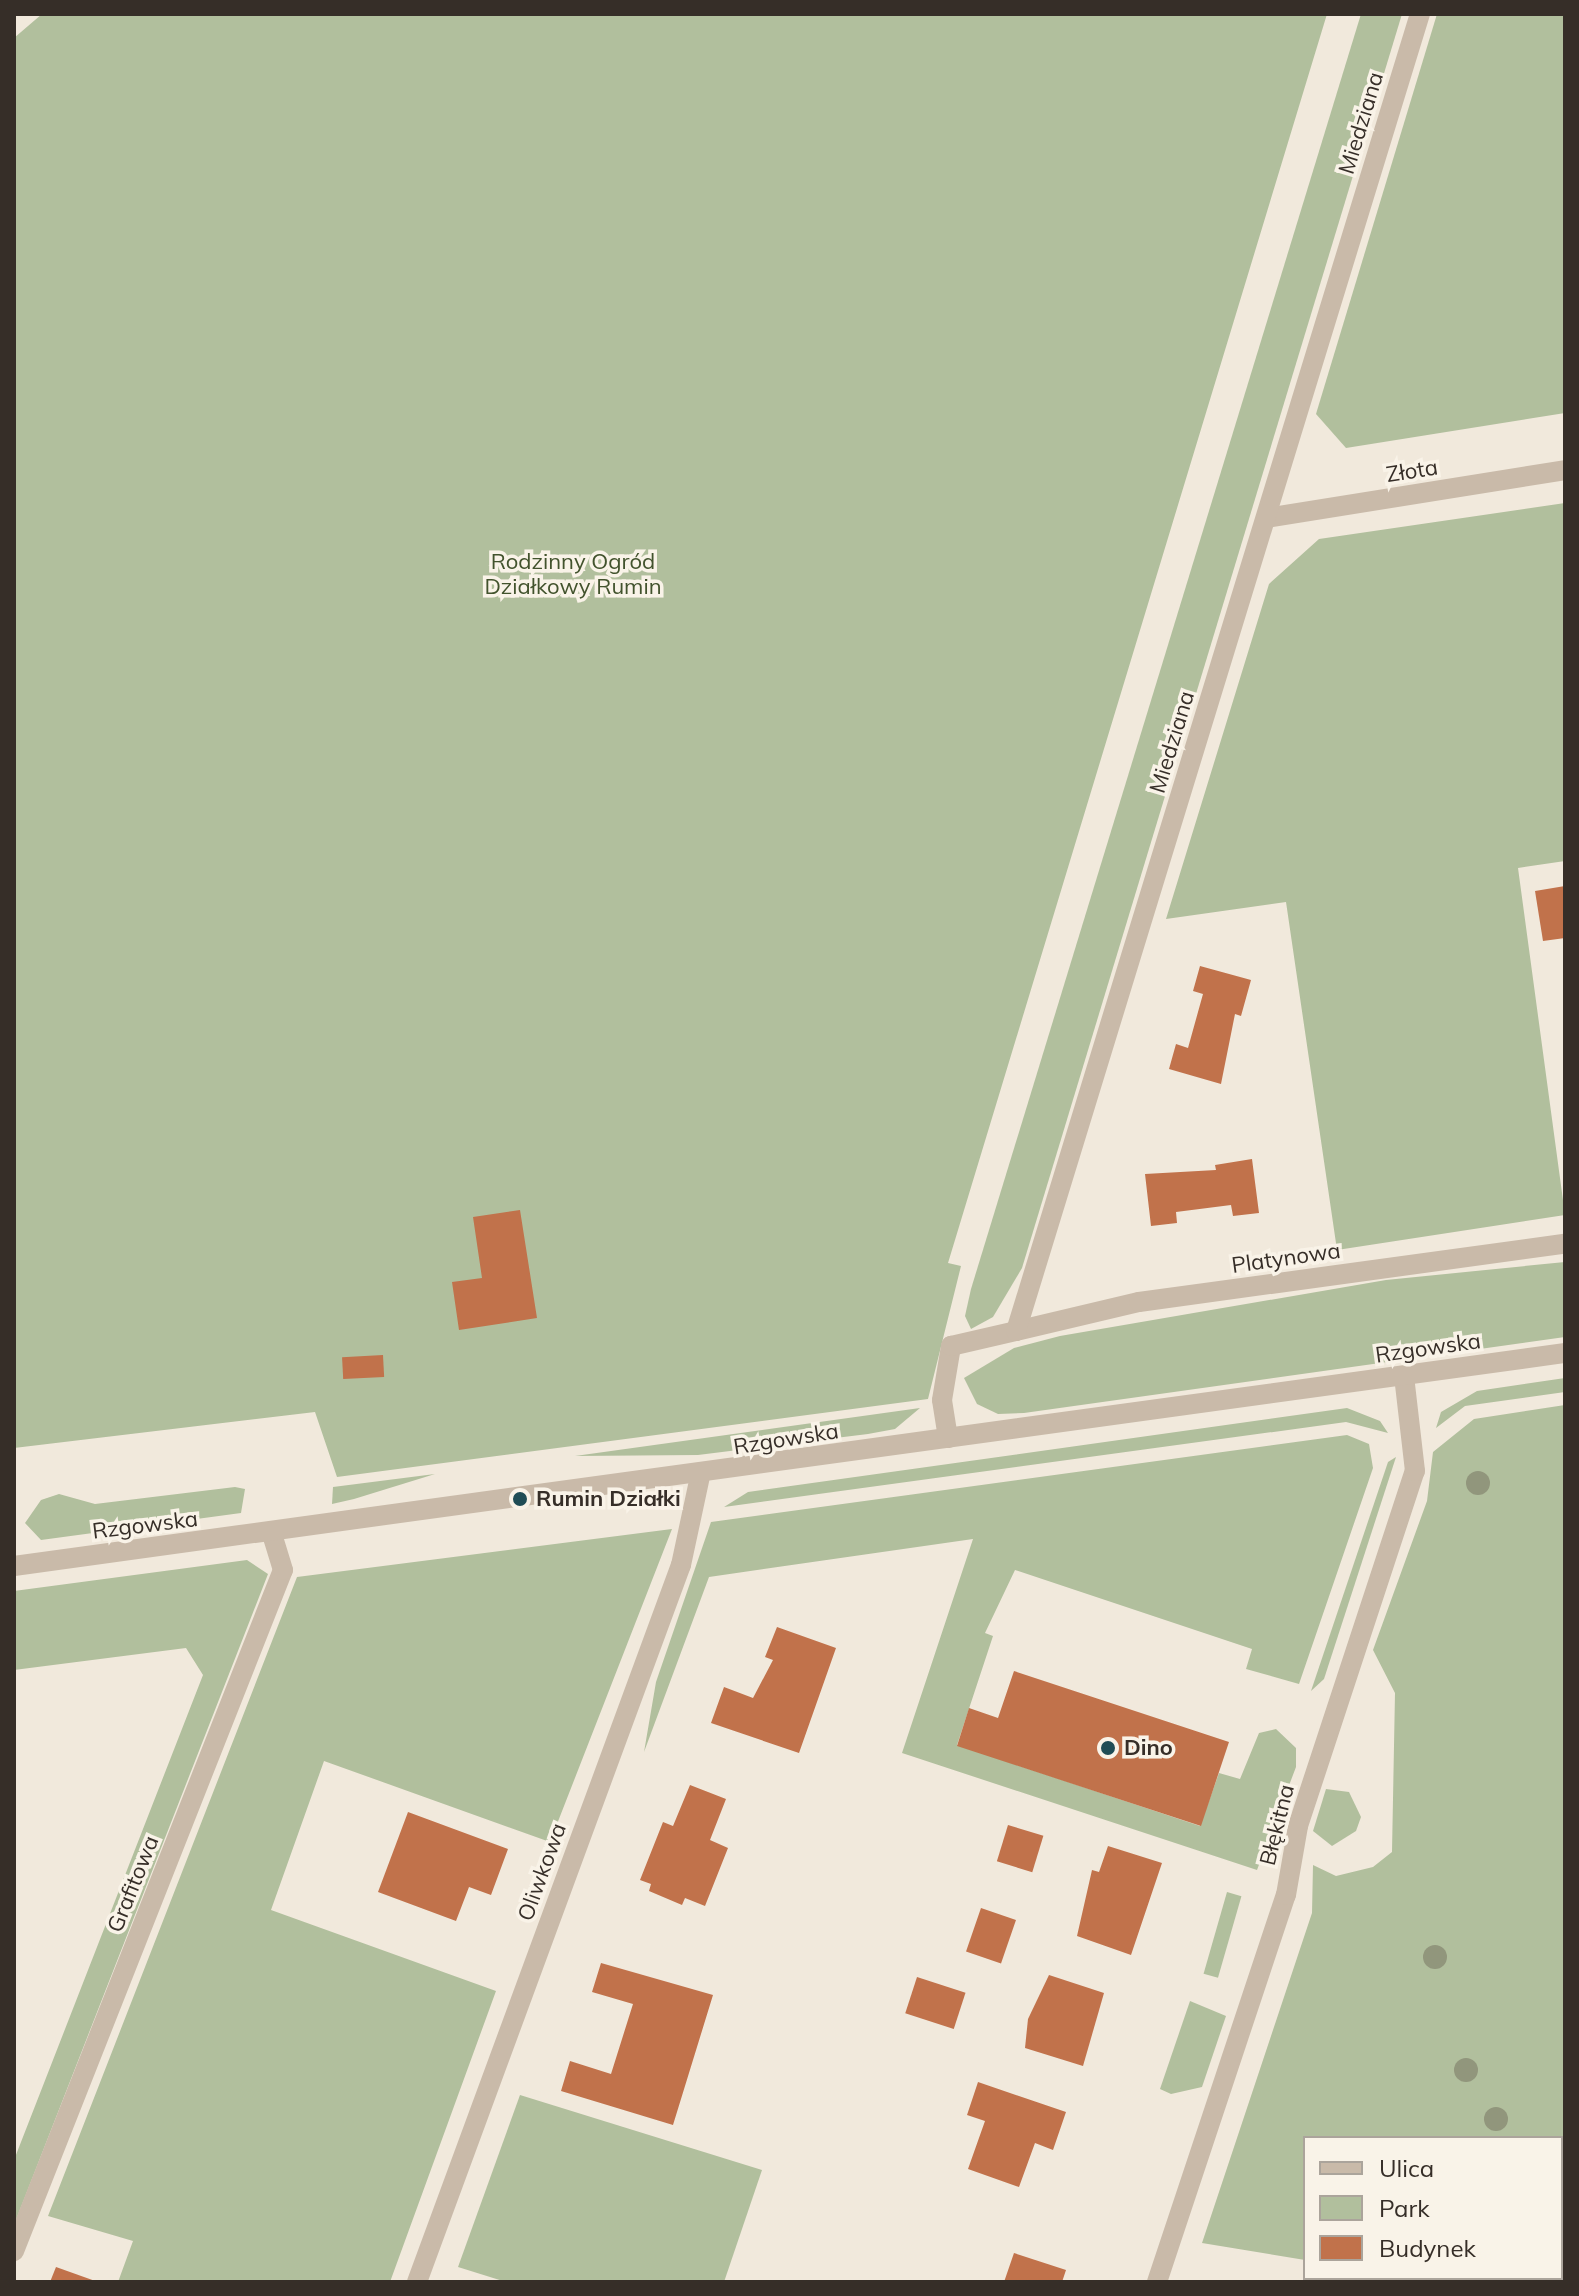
<!DOCTYPE html>
<meta charset="utf-8">
<style>
body{margin:0}
#map{position:relative;width:1579px;height:2296px;overflow:hidden;background:#f1e9dc;font-family:Mulish,sans-serif}
div>[style]{position:absolute}
.green>*{inset:0;background:#b1bf9d;transform-origin:0 0}
.building>*{inset:0;background:#c1724b;transform-origin:0 0}
.service>*{height:20px;margin:-10px;padding:0 10px;transform-origin:10px;border-radius:10px;background:#c9baa9}
.minor>*{height:20px;margin:-10px;padding:0 10px;transform-origin:10px;border-radius:10px;background:#c9baa9}
.tertiary>*{height:20px;margin:-10px;padding:0 10px;transform-origin:10px;border-radius:10px;background:#c9baa9}
.trees>*{width:24px;height:24px;margin:-12px;border-radius:50%;background:#91967c}
.dots>*{width:22px;height:22px;translate:-50% -50%;box-sizing:border-box;border:4px solid #f9f3e8;border-radius:50%}
span{translate:-50% -50%;white-space:nowrap;text-align:center;line-height:1.15;-webkit-text-stroke:7px #f9f3e8;paint-order:stroke}
.street-label{font-size:22px;color:#362e28}
.park-label{font-size:22px;color:#42532d}
.poi-label{font-size:22px;color:#362e28;font-weight:700}
.left{translate:0 -50%;text-align:left}
.frame{position:absolute;inset:0;border:16px solid #362e28;pointer-events:none}
.legend{position:absolute;left:1303px;top:2136px;width:260px;height:144px;box-sizing:border-box;background:#f9f3e8;border:2px solid #aba49b;margin:0;padding:10px 14px;list-style:none;font-size:24px;color:#362e28}
.legend li{display:flex;align-items:center;gap:16px;height:40px}
.legend b{width:40px;border:2px solid #aba49b}
</style>
<div id="map">
<div class="green">
<i style="clip-path:polygon(42px 14px,1327px 14px,948px 1263px,961px 1266px,928px 1399px,337px 1477px,315px 1412px,14px 1448px,14px 38px)"></i>
<i style="clip-path:polygon(1361px 14px,1402px 14px,1022px 1268px,993px 1317px,971px 1329px,965px 1316px,971px 1289px)"></i>
<i style="clip-path:polygon(1437px 14px,1565px 14px,1565px 413px,1346px 448px,1316px 414px)"></i>
<i style="clip-path:polygon(1565px 503px,1565px 861px,1518px 868px,1565px 1215px,1337px 1250px,1286px 902px,1166px 919px,1269px 584px,1319px 539px)"></i>
<i style="clip-path:polygon(1565px 1262px,1565px 1337px,1024px 1413px,998px 1414px,977px 1404px,964px 1378px,1014px 1348px,1060px 1336px,1386px 1280px)"></i>
<i style="clip-path:polygon(1565px 1378px,1565px 1392px,1465px 1406px,1436px 1428px,1441px 1412px,1477px 1391px)"></i>
<i style="clip-path:polygon(1565px 1405px,1565px 2282px,1411px 2278px,1561px 2278px,1561px 2138px,1305px 2138px,1305px 2260px,1202px 2243px,1312px 1913px,1313px 1865px,1336px 1876px,1373px 1867px,1392px 1852px,1395px 1693px,1373px 1650px,1427px 1501px,1433px 1452px,1474px 1419px)"></i>
<i style="clip-path:polygon(920px 1408px,895px 1429px,868px 1434px,698px 1455px,575px 1456px)"></i>
<i style="clip-path:polygon(1347px 1408px,1380px 1421px,1388px 1433px,1346px 1422px,724px 1507px,748px 1492px)"></i>
<i style="clip-path:polygon(1347px 1435px,1369px 1444px,1373px 1468px,1299px 1684px,1246px 1669px,1252px 1649px,1015px 1570px,985px 1633px,993px 1636px,957px 1745px,1200px 1826px,1219px 1773px,1240px 1779px,1259px 1733px,1276px 1729px,1296px 1748px,1296px 1767px,1257px 1870px,902px 1753px,973px 1539px,709px 1577px,644px 1752px,656px 1682px,711px 1522px)"></i>
<i style="clip-path:polygon(1396px 1457px,1324px 1679px,1311px 1691px,1388px 1462px)"></i>
<i style="clip-path:polygon(435px 1474px,354px 1499px,332px 1504px,333px 1487px)"></i>
<i style="clip-path:polygon(235px 1487px,245px 1489px,241px 1513px,41px 1540px,25px 1523px,41px 1500px,59px 1494px,95px 1504px)"></i>
<i style="clip-path:polygon(672px 1529px,550px 1842px,324px 1761px,271px 1910px,496px 1991px,390px 2282px,118px 2282px,133px 2241px,48px 2216px,297px 1577px)"></i>
<i style="clip-path:polygon(247px 1560px,268px 1574px,14px 2225px,14px 2160px,203px 1675px,186px 1648px,14px 1670px,14px 1591px)"></i>
<i style="clip-path:polygon(1326px 1789px,1349px 1792px,1361px 1817px,1356px 1831px,1332px 1846px,1313px 1831px)"></i>
<i style="left:1227px;top:1892px;width:15px;height:85px;rotate:16deg"></i>
<i style="clip-path:polygon(1190px 2001px,1226px 2016px,1202px 2087px,1171px 2094px,1160px 2089px)"></i>
<i style="clip-path:polygon(520px 2095px,762px 2170px,724px 2282px,506px 2282px,458px 2267px)"></i>
</div>
<div class="building">
<i style="clip-path:polygon(1565px 886px,1565px 938px,1543px 941px,1535px 891px)"></i>
<i style="clip-path:polygon(1200px 966px,1251px 980px,1241px 1016px,1235px 1014px,1221px 1084px,1169px 1069px,1176px 1044px,1188px 1048px,1203px 994px,1193px 991px)"></i>
<i style="clip-path:polygon(1252px 1159px,1259px 1213px,1233px 1216px,1231px 1205px,1176px 1212px,1177px 1223px,1151px 1226px,1145px 1174px,1216px 1170px,1215px 1165px)"></i>
<i style="clip-path:polygon(520px 1210px,537px 1318px,459px 1330px,452px 1282px,482px 1278px,473px 1217px)"></i>
<i style="left:383px;top:1355px;width:22px;height:41px;rotate:87deg"></i>
<i style="clip-path:polygon(777px 1627px,836px 1648px,799px 1753px,711px 1723px,724px 1687px,753px 1698px,773px 1660px,765px 1657px)"></i>
<i style="clip-path:polygon(1014px 1671px,1229px 1742px,1201px 1826px,957px 1746px,969px 1708px,998px 1718px)"></i>
<i style="clip-path:polygon(690px 1785px,726px 1799px,710px 1840px,728px 1848px,705px 1906px,685px 1898px,682px 1905px,649px 1891px,651px 1884px,640px 1880px,663px 1822px,673px 1826px)"></i>
<i style="clip-path:polygon(408px 1812px,508px 1849px,491px 1895px,469px 1887px,456px 1921px,378px 1892px)"></i>
<i style="left:1008px;top:1825px;width:37px;height:38px;rotate:17deg"></i>
<i style="clip-path:polygon(1108px 1846px,1162px 1863px,1131px 1955px,1077px 1936px,1092px 1870px,1099px 1872px)"></i>
<i style="left:981px;top:1908px;width:37px;height:46px;rotate:19deg"></i>
<i style="clip-path:polygon(601px 1963px,713px 1995px,673px 2125px,561px 2091px,570px 2061px,611px 2074px,633px 2004px,592px 1992px)"></i>
<i style="clip-path:polygon(1049px 1975px,1104px 1993px,1083px 2066px,1025px 2048px,1028px 2019px)"></i>
<i style="left:917px;top:1977px;width:51px;height:38px;rotate:18deg"></i>
<i style="clip-path:polygon(978px 2082px,1066px 2112px,1053px 2150px,1035px 2143px,1019px 2187px,968px 2169px,985px 2121px,967px 2115px)"></i>
<i style="clip-path:polygon(1014px 2253px,1066px 2270px,1062px 2282px,1004px 2282px)"></i>
<i style="clip-path:polygon(56px 2267px,98px 2282px,50px 2282px)"></i>
</div>
<div class="service">
<i style="left:14px;top:2251px;width:732px;rotate:-68.45deg"></i>
<i style="left:283px;top:1570px;width:39px;rotate:-107deg"></i>
</div>
<div class="minor">
<i style="left:1266px;top:518px;width:303px;rotate:-9.1deg"></i>
<i style="left:1016px;top:1331px;width:126px;rotate:-13.3deg"></i>
<i style="left:1139px;top:1302px;width:430px;rotate:-7.8deg"></i>
<i style="left:948px;top:1438px;width:38px;rotate:-99deg"></i>
<i style="left:942px;top:1400px;width:55px;rotate:-80.5deg"></i>
<i style="left:951px;top:1346px;width:67px;rotate:-13deg"></i>
<i style="left:1016px;top:1331px;width:1378px;rotate:-72.95deg"></i>
<i style="left:417px;top:2282px;width:764px;rotate:-69.79deg"></i>
<i style="left:681px;top:1565px;width:91px;rotate:-77.9deg"></i>
<i style="left:1157px;top:2282px;width:408px;rotate:-71.6deg"></i>
<i style="left:1286px;top:1895px;width:70px;rotate:-80.1deg"></i>
<i style="left:1298px;top:1826px;width:374px;rotate:-71.8deg"></i>
<i style="left:1415px;top:1471px;width:96px;rotate:-96.6deg"></i>
</div>
<div class="tertiary">
<i style="left:14px;top:1566px;width:1566px;rotate:-7.82deg"></i>
</div>
<div class="trees">
<i style="left:1478px;top:1483px"></i>
<i style="left:1435px;top:1957px"></i>
<i style="left:1466px;top:2070px"></i>
<i style="left:1496px;top:2119px"></i>
</div>
<div class="dots">
<i style="left:520px;top:1499px;background:#204d56"></i>
<i style="left:1108px;top:1748px;background:#204d56"></i>
</div>
<div class="street-label">
<span style="left:1361px;top:123px;rotate:-73deg">Miedziana</span>
<span style="left:1412px;top:471px;rotate:-9deg">Złota</span>
<span style="left:1172px;top:742px;rotate:-73deg">Miedziana</span>
<span style="left:1286px;top:1258px;rotate:-8deg">Platynowa</span>
<span style="left:1428px;top:1348px;rotate:-8deg">Rzgowska</span>
<span style="left:786px;top:1439px;rotate:-9deg">Rzgowska</span>
<span style="left:145px;top:1525px;rotate:-7deg">Rzgowska</span>
<span style="left:1277px;top:1825px;rotate:-76deg">Błękitna</span>
<span style="left:542px;top:1872px;rotate:-70deg">Oliwkowa</span>
<span style="left:133px;top:1884px;rotate:-68deg">Grafitowa</span>
</div>
<div class="park-label">
<span style="left:573px;top:574px">Rodzinny Ogród<br>Działkowy Rumin</span>
</div>
<div class="poi-label">
<span class="left" style="left:536px;top:1499px">Rumin Działki</span>
<span class="left" style="left:1124px;top:1748px">Dino</span>
</div>
<div class="frame"></div>
<ul class="legend">
<li><b style="height:10px;background:#c9baa9"></b>Ulica</li>
<li><b style="height:22px;background:#b1bf9d"></b>Park</li>
<li><b style="height:22px;background:#c1724b"></b>Budynek</li>
</ul>
</div>
